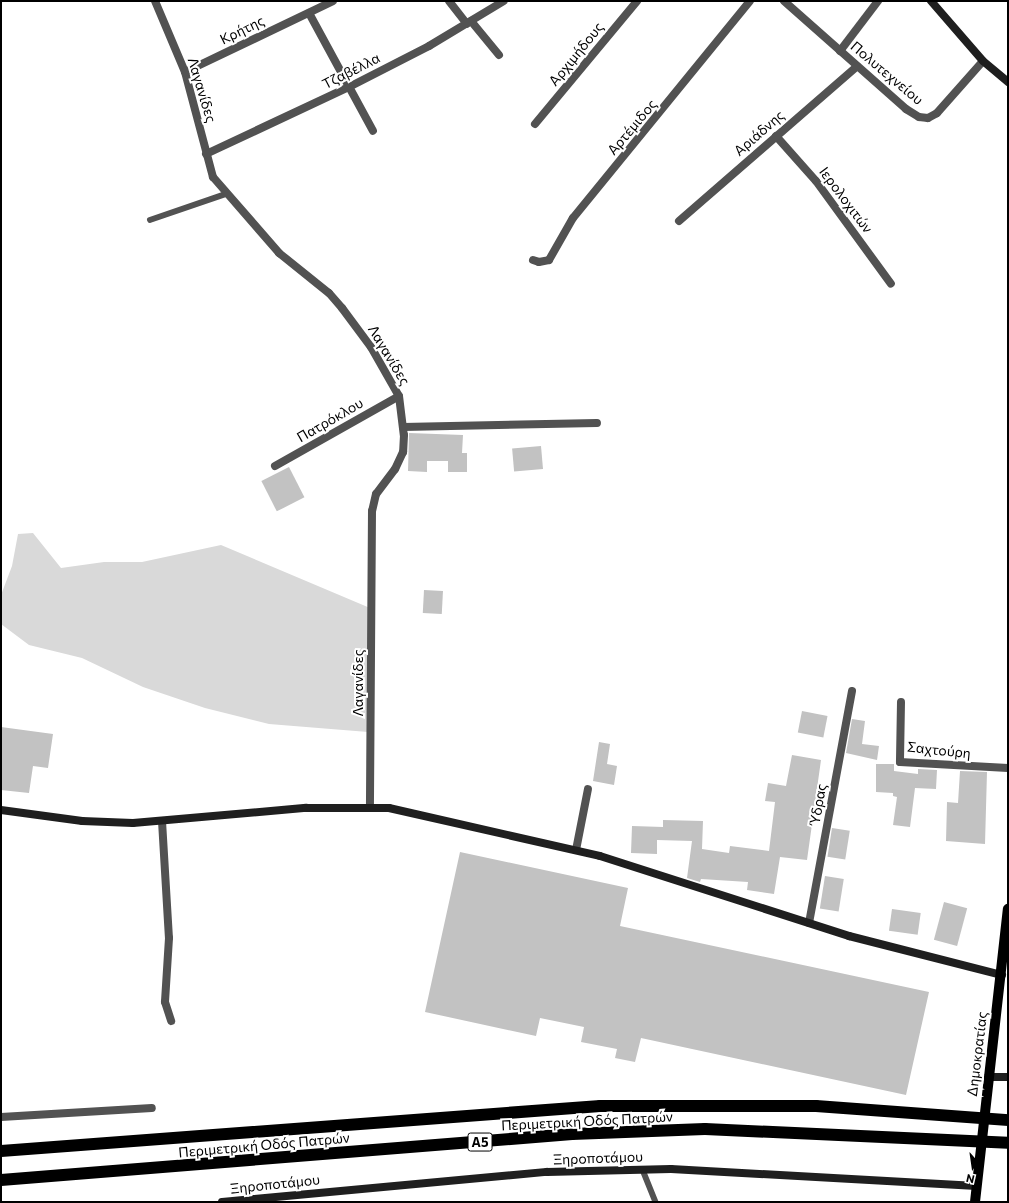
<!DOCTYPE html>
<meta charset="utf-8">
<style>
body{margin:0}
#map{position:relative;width:1009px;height:1203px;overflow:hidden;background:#fff;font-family:Commissioner,sans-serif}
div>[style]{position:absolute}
.green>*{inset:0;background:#d9d9d9}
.building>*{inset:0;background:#c2c2c2;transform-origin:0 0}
.lane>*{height:5.5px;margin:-2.75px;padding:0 2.75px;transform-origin:2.75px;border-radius:2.75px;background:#525252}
.street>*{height:8px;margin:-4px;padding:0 4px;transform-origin:4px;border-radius:4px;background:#525252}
.secondary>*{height:8px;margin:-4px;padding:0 4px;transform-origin:4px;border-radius:4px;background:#1f1f1f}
.primary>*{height:10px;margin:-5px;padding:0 5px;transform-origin:5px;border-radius:5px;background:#000}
.highway>*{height:12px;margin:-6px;padding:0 6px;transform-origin:6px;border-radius:6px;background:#000}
span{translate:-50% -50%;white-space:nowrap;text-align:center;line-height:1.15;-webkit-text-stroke:4px #fff;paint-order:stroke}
.shield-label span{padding:1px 3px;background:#fff;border:1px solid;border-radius:3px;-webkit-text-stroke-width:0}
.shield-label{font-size:13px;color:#000;font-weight:700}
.street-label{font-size:14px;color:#000}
.frame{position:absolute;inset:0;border:2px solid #000;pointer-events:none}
.north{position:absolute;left:953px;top:1147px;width:40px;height:40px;-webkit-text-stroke:3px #fff;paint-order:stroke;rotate:193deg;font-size:11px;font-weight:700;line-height:16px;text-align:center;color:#000}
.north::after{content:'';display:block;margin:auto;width:14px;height:18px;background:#000;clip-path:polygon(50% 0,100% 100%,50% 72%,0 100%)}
</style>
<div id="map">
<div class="green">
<i style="clip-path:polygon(33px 533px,61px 568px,104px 562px,142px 562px,221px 545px,370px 608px,368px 732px,269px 724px,205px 708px,143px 687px,82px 658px,29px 645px,1px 624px,1px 595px,12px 566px,18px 534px)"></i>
</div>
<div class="building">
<i style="clip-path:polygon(409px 433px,463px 435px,462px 453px,467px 453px,467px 472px,448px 472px,448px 461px,427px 461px,427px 472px,408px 471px)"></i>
<i style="left:541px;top:446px;width:23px;height:29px;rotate:85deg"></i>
<i style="left:289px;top:467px;width:34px;height:31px;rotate:63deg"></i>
<i style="left:424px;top:590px;width:19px;height:23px;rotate:3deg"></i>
<i style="left:802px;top:711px;width:26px;height:22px;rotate:11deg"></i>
<i style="clip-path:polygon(852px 719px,865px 721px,862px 744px,879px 746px,877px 760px,846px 753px)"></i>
<i style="clip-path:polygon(1px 727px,53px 734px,48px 768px,33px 766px,29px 793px,1px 790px)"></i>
<i style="clip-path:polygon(599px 742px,610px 744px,607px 764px,617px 766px,614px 785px,593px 781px)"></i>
<i style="clip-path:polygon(792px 755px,821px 760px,807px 860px,780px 857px,774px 894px,747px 890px,748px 882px,701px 879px,700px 882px,687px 878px,692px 841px,657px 840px,657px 854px,631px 853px,632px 826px,663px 827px,663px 820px,703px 821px,702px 849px,729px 853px,730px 846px,769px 851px,775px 802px,765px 801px,768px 783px,786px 786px)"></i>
<i style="clip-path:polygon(876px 764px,894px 764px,894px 771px,918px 774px,918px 769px,937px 770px,936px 789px,915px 788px,910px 827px,893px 825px,897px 797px,893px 796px,893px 793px,876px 792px)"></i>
<i style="clip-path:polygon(960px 771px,987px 772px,985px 844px,946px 841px,947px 802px,958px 803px)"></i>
<i style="left:832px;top:828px;width:18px;height:29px;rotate:9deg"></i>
<i style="clip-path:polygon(460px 852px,628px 888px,620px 926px,929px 992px,906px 1095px,641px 1038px,635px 1062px,615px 1058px,617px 1049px,581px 1042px,584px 1027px,540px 1018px,536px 1036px,425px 1012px)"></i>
<i style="left:825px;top:876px;width:19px;height:33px;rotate:9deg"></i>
<i style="left:944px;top:902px;width:24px;height:39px;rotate:15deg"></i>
<i style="left:892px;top:909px;width:29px;height:22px;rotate:8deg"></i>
</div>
<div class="lane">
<i style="left:150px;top:220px;width:80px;rotate:-18.9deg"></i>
<i style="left:643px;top:1170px;width:35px;rotate:68deg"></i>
</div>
<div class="street">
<i style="left:155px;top:1px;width:77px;rotate:67.1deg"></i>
<i style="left:185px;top:72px;width:109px;rotate:75.1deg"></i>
<i style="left:213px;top:177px;width:101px;rotate:49deg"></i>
<i style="left:279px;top:253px;width:64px;rotate:38.7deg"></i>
<i style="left:329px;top:293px;width:20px;rotate:49deg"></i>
<i style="left:342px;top:308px;width:49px;rotate:53.4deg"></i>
<i style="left:371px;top:347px;width:56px;rotate:60.3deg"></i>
<i style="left:399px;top:396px;width:39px;rotate:83deg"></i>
<i style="left:404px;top:435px;width:17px;rotate:93deg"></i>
<i style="left:403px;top:452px;width:19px;rotate:115deg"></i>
<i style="left:395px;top:469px;width:31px;rotate:127deg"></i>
<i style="left:376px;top:494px;width:17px;rotate:103deg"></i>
<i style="left:372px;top:511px;width:296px;rotate:90.4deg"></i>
<i style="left:449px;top:1px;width:29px;rotate:52deg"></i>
<i style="left:784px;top:1px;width:163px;rotate:41.5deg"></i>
<i style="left:906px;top:109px;width:15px;rotate:32deg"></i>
<i style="left:919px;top:117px;width:9px;rotate:6deg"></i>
<i style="left:928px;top:118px;width:10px;rotate:-29deg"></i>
<i style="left:937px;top:113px;width:69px;rotate:-48.5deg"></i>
<i style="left:309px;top:13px;width:134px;rotate:61.5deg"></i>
<i style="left:471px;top:21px;width:44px;rotate:50.5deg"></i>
<i style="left:840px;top:51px;width:63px;rotate:-52.8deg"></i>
<i style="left:185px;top:72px;width:164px;rotate:-25.6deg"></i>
<i style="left:535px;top:124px;width:160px;rotate:-50.3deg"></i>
<i style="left:776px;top:136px;width:60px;rotate:48.4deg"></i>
<i style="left:816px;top:181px;width:127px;rotate:53.9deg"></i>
<i style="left:206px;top:154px;width:158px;rotate:-25.1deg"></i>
<i style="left:349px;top:87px;width:90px;rotate:-27.1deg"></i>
<i style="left:429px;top:46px;width:87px;rotate:-31deg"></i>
<i style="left:679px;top:221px;width:236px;rotate:-41deg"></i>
<i style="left:533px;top:260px;width:6px;rotate:18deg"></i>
<i style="left:539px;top:262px;width:10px;rotate:-11deg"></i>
<i style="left:549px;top:260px;width:48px;rotate:-60.3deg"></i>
<i style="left:573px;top:218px;width:280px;rotate:-50.8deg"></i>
<i style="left:403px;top:427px;width:194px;rotate:-1.2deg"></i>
<i style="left:275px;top:466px;width:142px;rotate:-29.4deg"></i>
<i style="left:901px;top:702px;width:60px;rotate:91deg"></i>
<i style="left:900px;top:762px;width:108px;rotate:3.2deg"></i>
<i style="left:162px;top:821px;width:117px;rotate:86.6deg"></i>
<i style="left:169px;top:938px;width:64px;rotate:93.6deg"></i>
<i style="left:165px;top:1002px;width:20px;rotate:72deg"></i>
<i style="left:576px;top:850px;width:62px;rotate:-78.9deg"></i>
<i style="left:809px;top:923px;width:236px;rotate:-79.5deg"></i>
<i style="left:1px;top:1117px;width:151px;rotate:-3.4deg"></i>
</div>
<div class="secondary">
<i style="left:931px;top:1px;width:79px;rotate:49.1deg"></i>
<i style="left:983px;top:61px;width:33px;rotate:40deg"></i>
<i style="left:1px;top:810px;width:82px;rotate:7.7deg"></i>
<i style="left:82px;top:821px;width:51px;rotate:2.2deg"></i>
<i style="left:133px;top:823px;width:174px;rotate:-5deg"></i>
<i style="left:306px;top:808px;width:83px"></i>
<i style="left:389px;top:808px;width:216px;rotate:12.8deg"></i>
<i style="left:600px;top:856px;width:262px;rotate:17.8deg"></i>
<i style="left:849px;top:936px;width:158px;rotate:14.3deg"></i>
<i style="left:988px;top:1077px;width:20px"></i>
<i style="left:222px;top:1202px;width:326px;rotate:-5.3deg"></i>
<i style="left:547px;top:1172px;width:124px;rotate:-1.4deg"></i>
<i style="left:671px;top:1169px;width:306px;rotate:3.2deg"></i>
</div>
<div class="primary">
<i style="left:975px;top:1202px;width:295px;rotate:-83.6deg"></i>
</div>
<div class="highway">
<i style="left:1px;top:1151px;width:601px;rotate:-4.3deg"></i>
<i style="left:600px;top:1106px;width:216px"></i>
<i style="left:816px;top:1106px;width:193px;rotate:4.2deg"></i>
<i style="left:1px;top:1180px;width:573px;rotate:-4.61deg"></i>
<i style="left:572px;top:1134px;width:133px;rotate:-2.2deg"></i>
<i style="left:705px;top:1129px;width:303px;rotate:2.6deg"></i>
</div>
<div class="shield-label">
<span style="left:480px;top:1142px">Α5</span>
</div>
<div class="street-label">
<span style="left:242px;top:30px;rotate:-26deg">Κρήτης</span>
<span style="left:576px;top:54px;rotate:-51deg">Αρχιμήδους</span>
<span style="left:351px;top:71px;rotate:-27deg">Τζαβέλλα</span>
<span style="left:887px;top:73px;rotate:40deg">Πολυτεχνείου</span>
<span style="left:202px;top:90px;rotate:73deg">Λαγανίδες</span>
<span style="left:632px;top:127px;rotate:-50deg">Αρτέμιδος</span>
<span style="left:759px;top:133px;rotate:-41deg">Αριάδνης</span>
<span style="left:846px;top:200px;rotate:53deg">Ιερολοχιτών</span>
<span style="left:389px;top:355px;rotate:59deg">Λαγανίδες</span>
<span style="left:330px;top:420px;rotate:-30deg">Πατρόκλου</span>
<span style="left:358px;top:683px;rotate:-90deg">Λαγανίδες</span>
<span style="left:939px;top:750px;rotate:6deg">Σαχτούρη</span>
<span style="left:818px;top:804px;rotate:-80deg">Ύδρας</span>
<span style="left:977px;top:1054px;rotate:-83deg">Δημοκρατίας</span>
<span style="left:587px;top:1121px;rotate:-3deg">Περιμετρική Οδός Πατρών</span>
<span style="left:264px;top:1145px;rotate:-5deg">Περιμετρική Οδός Πατρών</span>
<span style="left:598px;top:1158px;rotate:-2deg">Ξηροποτάμου</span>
<span style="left:275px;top:1184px;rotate:-6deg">Ξηροποτάμου</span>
</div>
<div class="frame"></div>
<div class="north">N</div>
</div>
